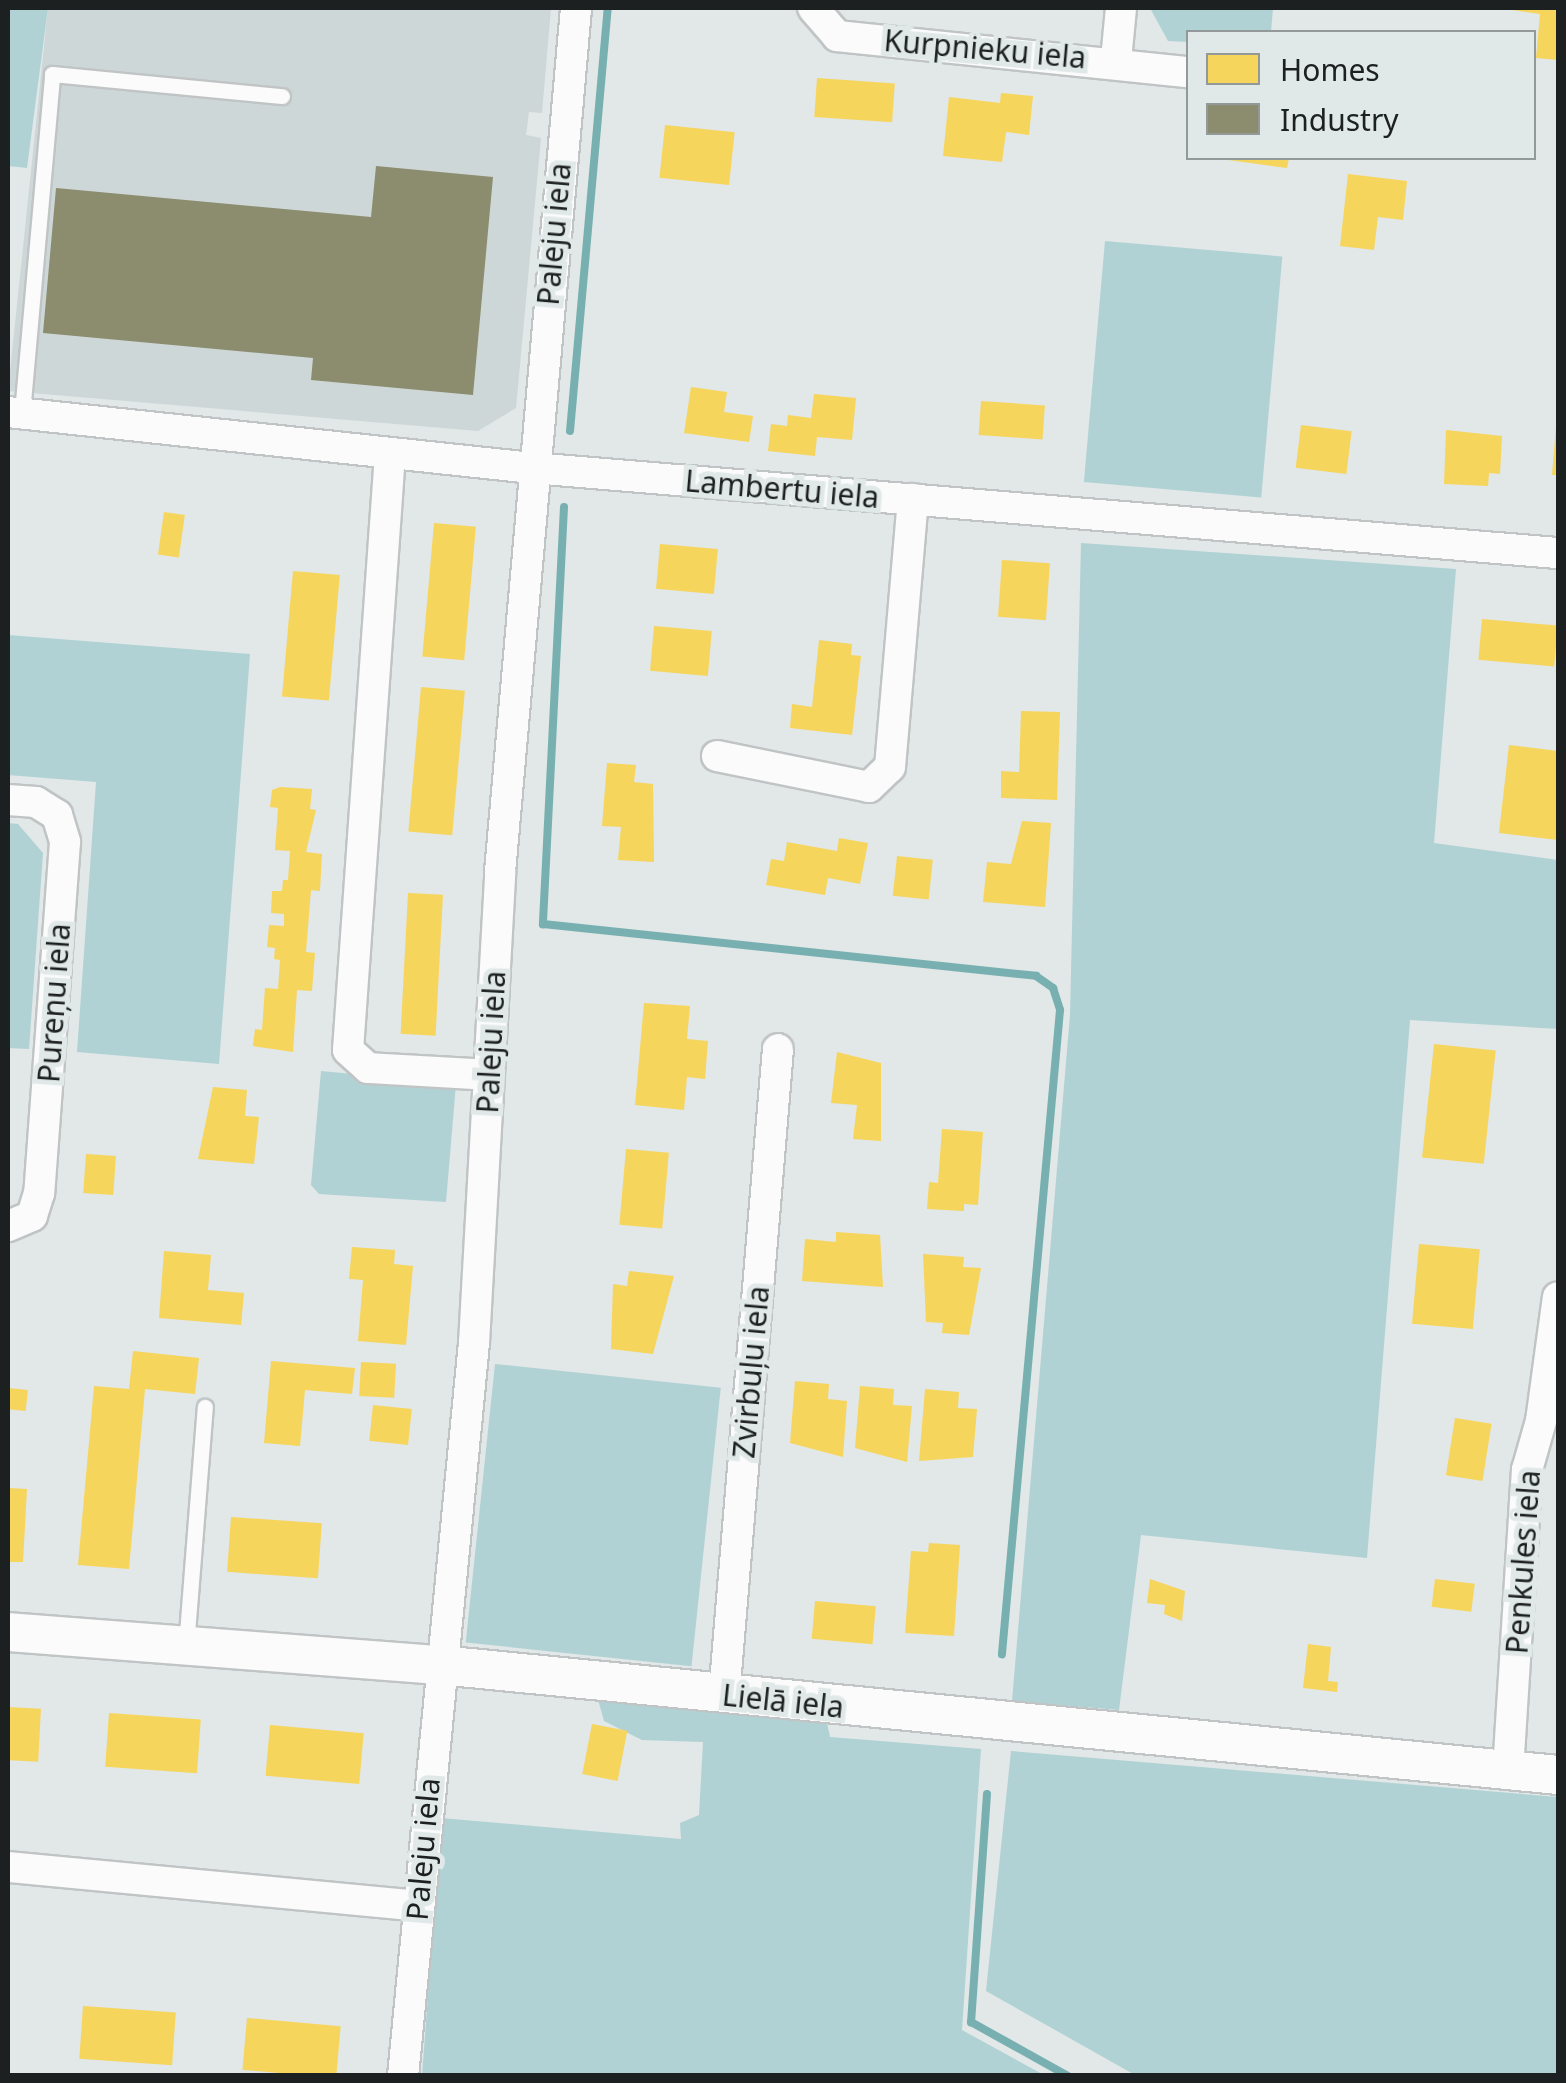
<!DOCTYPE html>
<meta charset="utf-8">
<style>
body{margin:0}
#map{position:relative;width:1566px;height:2083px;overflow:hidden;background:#e2e7e7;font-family:"Noto Sans",sans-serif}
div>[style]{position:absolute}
.built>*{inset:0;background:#cdd7d7}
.green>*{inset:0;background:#b0d2d4;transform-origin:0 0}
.homes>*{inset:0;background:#f6d55c;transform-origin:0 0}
.industry>*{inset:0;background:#8c8c6e}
.stream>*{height:8px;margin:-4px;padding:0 4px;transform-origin:4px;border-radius:4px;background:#78b0b2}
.roads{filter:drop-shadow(2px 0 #c0c4c4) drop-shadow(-2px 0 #c0c4c4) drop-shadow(0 2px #c0c4c4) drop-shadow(0 -2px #c0c4c4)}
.service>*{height:15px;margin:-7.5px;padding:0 7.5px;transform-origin:7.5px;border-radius:7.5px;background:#fbfbfb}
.minor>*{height:30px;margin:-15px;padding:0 15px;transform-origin:15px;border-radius:15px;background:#fbfbfb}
.tertiary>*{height:38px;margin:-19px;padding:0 19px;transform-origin:19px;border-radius:19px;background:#fbfbfb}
span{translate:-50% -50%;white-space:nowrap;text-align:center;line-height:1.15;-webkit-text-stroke:10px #e1e8e8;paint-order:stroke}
.street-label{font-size:30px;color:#1d2020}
.frame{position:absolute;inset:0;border:10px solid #1d2020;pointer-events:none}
.legend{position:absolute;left:1186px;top:30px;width:350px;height:130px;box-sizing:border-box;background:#e1e8e8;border:2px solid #939898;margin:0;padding:12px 18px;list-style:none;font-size:30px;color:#1d2020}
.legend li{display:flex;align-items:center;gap:20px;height:50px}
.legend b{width:50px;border:2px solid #939898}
</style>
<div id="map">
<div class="built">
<i style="clip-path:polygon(48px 8px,551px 8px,542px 113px,529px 112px,526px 135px,541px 138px,516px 408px,478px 431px,8px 391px)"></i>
</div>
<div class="green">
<i style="clip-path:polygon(8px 8px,48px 8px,27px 168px,8px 166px)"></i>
<i style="clip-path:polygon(1150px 8px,1273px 8px,1271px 32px,1188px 32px,1188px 42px,1168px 41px)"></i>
<i style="left:1105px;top:241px;width:178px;height:242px;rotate:5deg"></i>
<i style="clip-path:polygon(1081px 543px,1456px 569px,1434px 843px,1558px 860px,1558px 1029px,1410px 1020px,1367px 1558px,1141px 1535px,1119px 1710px,1012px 1701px,1070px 1015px)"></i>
<i style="clip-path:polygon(8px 635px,250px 654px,219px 1064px,77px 1052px,96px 782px,8px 775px)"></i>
<i style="clip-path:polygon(8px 823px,18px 824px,43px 853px,29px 1049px,8px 1048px)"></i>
<i style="clip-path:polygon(321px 1071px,456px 1084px,446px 1202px,319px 1194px,311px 1185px)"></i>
<i style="left:495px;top:1364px;width:227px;height:280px;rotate:6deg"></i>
<i style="clip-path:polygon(597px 1696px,826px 1718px,830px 1737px,981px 1749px,962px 2030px,1044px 2075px,422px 2076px,441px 1818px,681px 1839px,680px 1823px,699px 1815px,703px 1742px,642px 1740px,604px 1721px)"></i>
<i style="clip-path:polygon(1011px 1751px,1558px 1797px,1558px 2075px,1135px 2075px,986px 1991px)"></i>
</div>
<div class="homes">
<i style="clip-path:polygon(1499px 8px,1558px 8px,1558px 60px,1536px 58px,1540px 14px)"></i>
<i style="left:817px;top:78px;width:78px;height:39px;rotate:4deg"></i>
<i style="clip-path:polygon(1001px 93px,1033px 96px,1029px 135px,1006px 132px,1002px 162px,943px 156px,949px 97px,1000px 103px)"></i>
<i style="left:665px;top:125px;width:70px;height:53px;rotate:6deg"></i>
<i style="clip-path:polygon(1214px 158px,1289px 158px,1287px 168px)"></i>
<i style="clip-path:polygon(1348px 174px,1407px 181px,1403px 220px,1378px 217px,1374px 250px,1340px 246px)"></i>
<i style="clip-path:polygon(691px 387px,727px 392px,724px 412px,753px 416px,749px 442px,684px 433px)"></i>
<i style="clip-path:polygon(814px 394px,856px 398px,852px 440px,817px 437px,815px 456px,768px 451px,771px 424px,787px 426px,788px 415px,811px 418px)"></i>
<i style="left:981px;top:401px;width:64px;height:34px;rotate:4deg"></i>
<i style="left:1301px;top:425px;width:51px;height:43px;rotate:7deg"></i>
<i style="clip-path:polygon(1556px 427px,1558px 427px,1558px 475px,1552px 475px)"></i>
<i style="clip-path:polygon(1446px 430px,1502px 436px,1500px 474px,1489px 473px,1488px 486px,1444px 484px)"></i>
<i style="left:164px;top:512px;width:21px;height:43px;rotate:8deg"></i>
<i style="left:434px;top:523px;width:42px;height:134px;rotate:5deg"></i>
<i style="left:660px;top:544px;width:58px;height:45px;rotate:5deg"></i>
<i style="left:1002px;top:560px;width:48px;height:57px;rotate:4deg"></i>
<i style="left:293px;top:571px;width:47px;height:126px;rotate:5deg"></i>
<i style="left:1482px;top:619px;width:76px;height:41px;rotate:5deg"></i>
<i style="left:654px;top:626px;width:58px;height:45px;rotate:5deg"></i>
<i style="clip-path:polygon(819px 640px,852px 644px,851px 655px,861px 656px,852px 735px,790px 728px,792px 704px,812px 707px)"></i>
<i style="left:421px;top:687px;width:44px;height:145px;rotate:5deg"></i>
<i style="clip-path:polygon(1021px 711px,1060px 712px,1057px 800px,1001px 798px,1001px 771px,1019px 772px)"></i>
<i style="clip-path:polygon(1509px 745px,1558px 751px,1558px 840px,1499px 833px)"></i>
<i style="clip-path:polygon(607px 763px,636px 765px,634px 782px,653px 784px,654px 862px,618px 860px,621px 827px,602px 826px)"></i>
<i style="clip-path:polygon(280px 787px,312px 789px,310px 809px,316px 810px,306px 852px,322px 854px,320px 891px,311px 890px,306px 952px,315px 953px,312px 991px,297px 990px,293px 1052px,253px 1046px,255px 1029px,262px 1030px,265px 988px,278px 989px,280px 960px,274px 959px,275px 948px,267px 947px,269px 925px,284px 926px,284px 914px,271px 913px,272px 891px,282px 891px,283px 880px,288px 880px,290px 851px,275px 850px,278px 808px,270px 807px,272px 790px)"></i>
<i style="clip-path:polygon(1022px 821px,1051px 823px,1045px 907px,983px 902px,987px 862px,1011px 864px)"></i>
<i style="clip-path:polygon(839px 838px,868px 843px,860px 884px,828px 878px,825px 895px,766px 885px,771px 859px,784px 861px,787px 842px,837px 851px)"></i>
<i style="left:897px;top:856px;width:36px;height:40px;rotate:6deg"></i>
<i style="left:408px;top:893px;width:35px;height:141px;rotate:3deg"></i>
<i style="clip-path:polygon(644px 1003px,690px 1006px,687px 1039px,708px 1041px,705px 1079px,687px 1077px,684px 1110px,635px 1105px)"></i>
<i style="left:1434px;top:1044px;width:62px;height:114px;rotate:6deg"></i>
<i style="clip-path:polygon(837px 1052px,881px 1063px,881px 1141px,853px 1139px,857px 1105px,831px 1103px)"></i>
<i style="clip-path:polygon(213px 1087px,247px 1090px,245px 1116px,259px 1117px,254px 1164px,198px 1159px)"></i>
<i style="clip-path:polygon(942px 1129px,983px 1132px,978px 1205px,964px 1204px,964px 1211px,927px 1209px,929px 1182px,938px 1183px)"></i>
<i style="left:626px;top:1149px;width:43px;height:76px;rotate:5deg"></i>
<i style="left:86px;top:1154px;width:30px;height:39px;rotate:4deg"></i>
<i style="clip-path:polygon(836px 1232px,880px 1235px,883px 1287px,802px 1281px,805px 1239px,836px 1242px)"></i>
<i style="left:1419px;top:1244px;width:61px;height:80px;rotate:5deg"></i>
<i style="clip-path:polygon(352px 1247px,395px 1250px,394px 1264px,413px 1266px,406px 1345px,358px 1341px,363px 1280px,349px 1279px)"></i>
<i style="clip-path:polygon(164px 1251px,211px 1255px,208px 1290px,244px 1293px,241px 1325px,159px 1318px)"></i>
<i style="clip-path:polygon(923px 1254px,964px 1257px,963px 1267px,981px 1268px,969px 1335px,942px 1333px,943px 1323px,926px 1322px)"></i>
<i style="clip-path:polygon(629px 1271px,674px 1276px,653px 1354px,611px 1349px,613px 1284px,627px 1286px)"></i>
<i style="clip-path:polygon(133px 1351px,199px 1358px,195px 1394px,145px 1389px,129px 1569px,78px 1565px,94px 1386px,129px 1389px)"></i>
<i style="clip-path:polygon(271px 1361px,355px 1368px,352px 1394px,305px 1390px,300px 1446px,264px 1443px)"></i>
<i style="left:361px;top:1362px;width:35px;height:34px;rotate:3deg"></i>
<i style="clip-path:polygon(795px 1381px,829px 1384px,828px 1399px,847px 1401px,843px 1457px,790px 1443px)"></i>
<i style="clip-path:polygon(860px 1386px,894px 1389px,893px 1405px,912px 1406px,907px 1462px,855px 1448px)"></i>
<i style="left:8px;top:1388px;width:20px;height:21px;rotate:6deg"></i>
<i style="clip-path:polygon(925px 1389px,959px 1392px,958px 1408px,977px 1409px,973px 1457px,919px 1461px)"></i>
<i style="left:373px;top:1405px;width:39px;height:36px;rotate:6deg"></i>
<i style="left:1455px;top:1418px;width:37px;height:58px;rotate:9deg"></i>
<i style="clip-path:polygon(8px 1488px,27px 1489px,23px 1562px,8px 1562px)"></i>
<i style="left:231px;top:1517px;width:91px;height:55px;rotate:4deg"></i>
<i style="clip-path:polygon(929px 1543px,960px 1545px,954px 1636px,905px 1633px,911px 1551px,928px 1552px)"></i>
<i style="clip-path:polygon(1150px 1579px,1185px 1591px,1182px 1621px,1164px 1614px,1165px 1605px,1147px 1603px)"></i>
<i style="left:1435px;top:1579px;width:40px;height:28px;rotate:7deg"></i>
<i style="left:815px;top:1601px;width:61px;height:38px;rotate:5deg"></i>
<i style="clip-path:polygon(1308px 1644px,1331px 1647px,1328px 1681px,1338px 1682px,1337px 1692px,1303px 1688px)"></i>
<i style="left:8px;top:1707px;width:33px;height:53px;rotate:3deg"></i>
<i style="left:109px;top:1713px;width:92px;height:54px;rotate:4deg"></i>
<i style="left:592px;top:1724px;width:36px;height:51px;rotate:11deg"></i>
<i style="left:270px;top:1725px;width:94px;height:51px;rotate:5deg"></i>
<i style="left:83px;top:2006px;width:93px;height:53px;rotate:4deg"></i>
<i style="left:247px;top:2018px;width:94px;height:52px;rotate:5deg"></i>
</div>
<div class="industry">
<i style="clip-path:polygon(376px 166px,493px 177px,473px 395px,311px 380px,313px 358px,43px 333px,56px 188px,371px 217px)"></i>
</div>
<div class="stream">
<i style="left:570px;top:431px;width:425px;rotate:-84.9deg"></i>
<i style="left:564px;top:507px;width:418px;rotate:92.9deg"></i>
<i style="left:543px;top:924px;width:496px;rotate:6deg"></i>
<i style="left:1036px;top:976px;width:21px;rotate:35deg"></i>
<i style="left:1053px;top:988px;width:23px;rotate:72deg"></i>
<i style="left:1060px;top:1010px;width:647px;rotate:95.15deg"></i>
<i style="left:987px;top:1794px;width:229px;rotate:94deg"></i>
<i style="left:971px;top:2022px;width:111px;rotate:29.1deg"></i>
</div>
<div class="roads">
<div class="service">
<i style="left:22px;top:413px;width:340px;rotate:-84.9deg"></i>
<i style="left:52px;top:74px;width:231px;rotate:5.5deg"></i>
<i style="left:186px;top:1646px;width:240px;rotate:-85.5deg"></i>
</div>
<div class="minor">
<i style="left:813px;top:8px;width:37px;rotate:49deg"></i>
<i style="left:837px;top:36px;width:353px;rotate:5.9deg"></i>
<i style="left:1116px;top:60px;width:52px;rotate:-84.5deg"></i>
<i style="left:8px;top:412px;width:527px;rotate:6.1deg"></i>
<i style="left:532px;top:468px;width:1030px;rotate:4.74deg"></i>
<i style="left:390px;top:454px;width:597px;rotate:94.03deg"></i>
<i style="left:348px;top:1050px;width:27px;rotate:42deg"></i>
<i style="left:368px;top:1068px;width:121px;rotate:3.3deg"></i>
<i style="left:717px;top:756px;width:155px;rotate:11.5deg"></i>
<i style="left:869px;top:787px;width:29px;rotate:-44deg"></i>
<i style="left:890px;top:767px;width:269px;rotate:-85.1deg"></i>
<i style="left:8px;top:800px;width:28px;rotate:4deg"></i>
<i style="left:36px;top:802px;width:25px;rotate:32deg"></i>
<i style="left:57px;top:815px;width:28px;rotate:73deg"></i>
<i style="left:65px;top:842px;width:352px;rotate:94.2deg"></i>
<i style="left:39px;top:1193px;width:24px;rotate:107deg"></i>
<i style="left:32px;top:1216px;width:26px;rotate:157deg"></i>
<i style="left:724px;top:1696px;width:649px;rotate:-85.23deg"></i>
<i style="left:1508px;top:1771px;width:302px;rotate:-86.4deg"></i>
<i style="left:1527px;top:1470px;width:51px;rotate:-74.1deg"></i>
<i style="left:1541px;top:1421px;width:125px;rotate:-82.2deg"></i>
<i style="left:8px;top:1867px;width:411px;rotate:5.4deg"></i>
<i style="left:403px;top:2076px;width:736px;rotate:-84.47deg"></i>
<i style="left:474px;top:1343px;width:472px;rotate:-86.8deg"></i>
<i style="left:500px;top:872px;width:867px;rotate:-84.97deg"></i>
</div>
<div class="tertiary">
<i style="left:8px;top:1632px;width:433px;rotate:4.4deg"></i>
<i style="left:440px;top:1665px;width:1123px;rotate:5.62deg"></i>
</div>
</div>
<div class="street-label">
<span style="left:985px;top:49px;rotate:5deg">Kurpnieku iela</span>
<span style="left:554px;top:234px;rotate:-85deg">Paleju iela</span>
<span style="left:782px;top:489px;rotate:5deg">Lambertu iela</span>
<span style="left:54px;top:1003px;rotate:-86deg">Pureņu iela</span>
<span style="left:491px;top:1042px;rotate:-87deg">Paleju iela</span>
<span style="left:751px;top:1372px;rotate:-85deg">Zvirbuļu iela</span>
<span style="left:1523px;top:1562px;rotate:-86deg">Penkules iela</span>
<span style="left:783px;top:1701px;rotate:6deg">Lielā iela</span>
<span style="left:423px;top:1849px;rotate:-85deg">Paleju iela</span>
</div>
<div class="frame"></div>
<ul class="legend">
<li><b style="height:28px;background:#f6d55c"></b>Homes</li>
<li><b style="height:28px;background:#8c8c6e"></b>Industry</li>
</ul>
</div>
